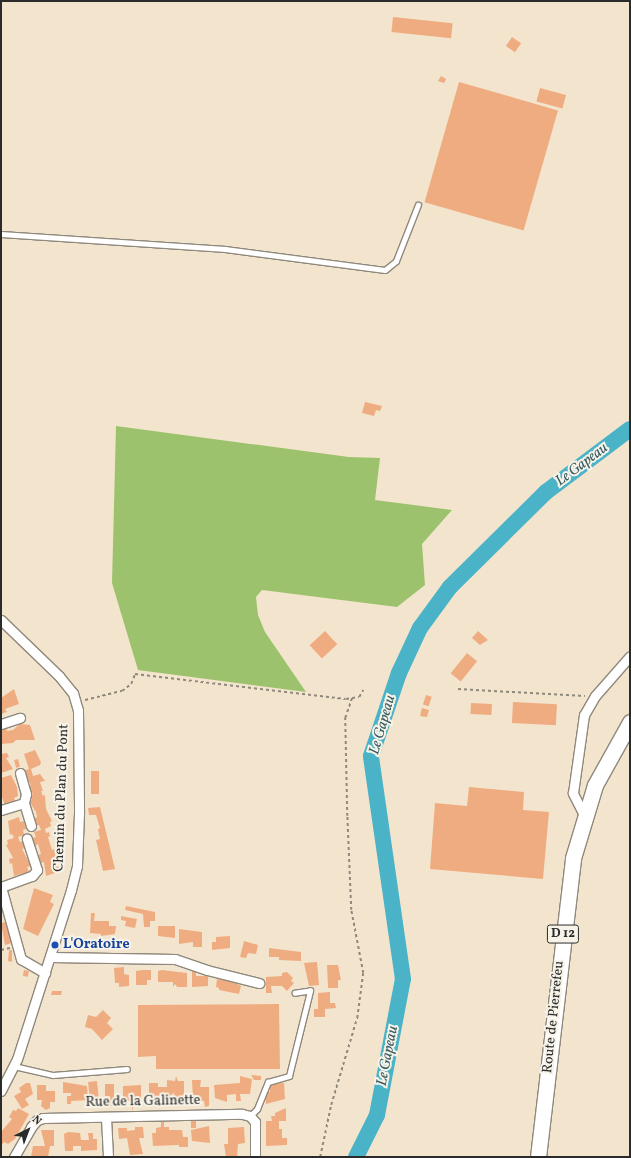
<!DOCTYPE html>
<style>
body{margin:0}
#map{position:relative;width:631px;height:1158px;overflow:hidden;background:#f3e5cd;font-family:Vollkorn,serif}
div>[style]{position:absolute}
.green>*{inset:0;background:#9dc26d}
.river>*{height:16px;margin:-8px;padding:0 8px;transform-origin:8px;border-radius:8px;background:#4ab3c8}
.building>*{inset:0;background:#f0ac81;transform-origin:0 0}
.path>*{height:1.5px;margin-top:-0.75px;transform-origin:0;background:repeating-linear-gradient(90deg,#8f887c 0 3px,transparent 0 6px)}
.roads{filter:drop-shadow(1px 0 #8f887c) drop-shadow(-1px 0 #8f887c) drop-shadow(0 1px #8f887c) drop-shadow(0 -1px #8f887c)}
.lane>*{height:4.5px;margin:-2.25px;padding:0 2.25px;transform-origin:2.25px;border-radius:2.25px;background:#fff}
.street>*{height:9px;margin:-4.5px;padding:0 4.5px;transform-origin:4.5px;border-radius:4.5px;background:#fff}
.primary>*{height:15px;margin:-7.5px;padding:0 7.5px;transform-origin:7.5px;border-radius:7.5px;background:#fff}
.dots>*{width:11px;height:11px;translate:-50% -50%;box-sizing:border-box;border:2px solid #f7f3e8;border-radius:50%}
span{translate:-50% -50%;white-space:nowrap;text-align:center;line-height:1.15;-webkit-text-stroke:4px #f7f3e8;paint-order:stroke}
.shield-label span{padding:1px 3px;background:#f7f3e8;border:1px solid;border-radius:3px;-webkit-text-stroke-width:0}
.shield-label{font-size:13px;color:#2b2b2b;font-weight:700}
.street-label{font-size:14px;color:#2b2b2b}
.transit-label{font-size:14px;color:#164399;font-weight:700}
.left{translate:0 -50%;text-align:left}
.water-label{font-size:15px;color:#365b62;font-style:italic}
.frame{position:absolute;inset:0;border:2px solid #2b2b2b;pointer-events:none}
.north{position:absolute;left:8px;top:1110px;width:40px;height:40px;-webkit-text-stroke:3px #f7f3e8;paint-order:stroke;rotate:42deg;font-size:11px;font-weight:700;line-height:16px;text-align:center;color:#2b2b2b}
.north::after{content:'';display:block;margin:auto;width:14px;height:18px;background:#2b2b2b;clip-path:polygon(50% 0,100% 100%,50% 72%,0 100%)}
</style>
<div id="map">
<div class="green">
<i style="clip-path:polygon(116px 426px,349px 457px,380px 458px,375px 500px,452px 510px,422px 544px,425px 585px,397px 607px,262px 590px,256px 597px,258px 615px,265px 632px,306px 692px,138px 670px,112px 583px)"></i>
</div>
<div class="river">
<i style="left:356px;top:1157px;width:47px;rotate:-63.4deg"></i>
<i style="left:377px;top:1115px;width:138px;rotate:-79.2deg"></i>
<i style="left:403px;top:979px;width:225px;rotate:-98.2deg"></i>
<i style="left:371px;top:756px;width:88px;rotate:-71.4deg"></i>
<i style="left:399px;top:673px;width:50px;rotate:-65deg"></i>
<i style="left:420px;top:628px;width:51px;rotate:-53.8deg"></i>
<i style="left:450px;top:587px;width:135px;rotate:-44.7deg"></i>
<i style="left:546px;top:492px;width:105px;rotate:-36.9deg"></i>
</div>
<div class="building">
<i style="left:393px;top:17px;width:60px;height:15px;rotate:6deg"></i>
<i style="left:512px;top:37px;width:11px;height:11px;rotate:34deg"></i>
<i style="clip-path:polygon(441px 76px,446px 79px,444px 83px,438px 81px)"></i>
<i style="left:459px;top:82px;width:103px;height:125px;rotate:16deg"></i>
<i style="left:540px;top:88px;width:27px;height:14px;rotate:15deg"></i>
<i style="clip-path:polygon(365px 402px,382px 406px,380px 411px,376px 410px,374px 416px,362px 413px)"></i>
<i style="left:325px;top:631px;width:18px;height:21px;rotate:47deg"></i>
<i style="clip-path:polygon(478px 631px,488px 640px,480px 645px,472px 638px)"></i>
<i style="left:467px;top:653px;width:13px;height:26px;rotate:39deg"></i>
<i style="clip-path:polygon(14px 689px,19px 704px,5px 709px,7px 712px,1px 714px,1px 698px)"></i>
<i style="left:426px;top:695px;width:6px;height:10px;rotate:18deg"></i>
<i style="left:513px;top:702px;width:44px;height:21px;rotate:3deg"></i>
<i style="left:471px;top:703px;width:21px;height:11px;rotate:3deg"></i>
<i style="clip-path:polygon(422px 708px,429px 710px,427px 717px,420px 716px)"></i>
<i style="clip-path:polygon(20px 724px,30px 725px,35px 740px,16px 740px,13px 743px,1px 744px,1px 729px,6px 727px,7px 731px,13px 730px)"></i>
<i style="clip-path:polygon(35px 750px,41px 762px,40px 765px,31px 769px,33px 776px,40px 774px,45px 781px,40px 782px,43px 791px,41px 791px,43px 796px,45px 795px,46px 809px,52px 821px,50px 822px,51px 826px,45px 829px,46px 833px,49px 832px,50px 836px,48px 837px,52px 850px,54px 849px,58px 867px,60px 867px,61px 871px,46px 876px,44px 862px,41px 863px,38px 855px,41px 854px,38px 844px,35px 846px,32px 838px,36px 837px,34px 832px,41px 830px,39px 825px,36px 826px,33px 819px,37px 817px,36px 812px,29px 801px,32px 800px,30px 795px,33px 794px,26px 786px,31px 785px,23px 771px,29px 769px,24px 754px)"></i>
<i style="clip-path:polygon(7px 753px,9px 757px,6px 758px,13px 769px,1px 773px,1px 754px)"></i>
<i style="left:18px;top:759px;width:8px;height:4px;rotate:76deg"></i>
<i style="left:91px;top:771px;width:8px;height:23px"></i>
<i style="clip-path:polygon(11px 775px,17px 787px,18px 796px,14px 798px,16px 802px,5px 806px,1px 794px,1px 778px)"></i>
<i style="clip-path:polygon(469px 787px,524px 792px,523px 810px,549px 812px,543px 879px,430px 869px,435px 803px,467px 806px)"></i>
<i style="clip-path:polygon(100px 807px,115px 869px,103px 871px,96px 840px,100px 839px,98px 829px,100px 828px,96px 815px,89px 815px,88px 808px)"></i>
<i style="clip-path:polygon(19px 817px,20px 822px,24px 821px,26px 829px,23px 830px,24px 835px,18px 837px,20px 842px,23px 841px,25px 848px,22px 849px,31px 866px,27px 867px,29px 872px,14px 876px,12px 863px,10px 864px,9px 859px,13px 858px,6px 845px,8px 844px,7px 840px,14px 838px,12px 834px,10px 835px,8px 821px)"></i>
<i style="clip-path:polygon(34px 888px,53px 895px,50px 902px,54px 904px,38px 936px,23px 929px)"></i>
<i style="clip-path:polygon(126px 906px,155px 912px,155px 921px,150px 921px,150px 927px,144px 927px,143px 914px,125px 910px)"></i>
<i style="clip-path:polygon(91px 913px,95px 913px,94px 921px,109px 921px,109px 926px,116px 926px,115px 934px,101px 936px,101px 934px,90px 933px)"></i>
<i style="clip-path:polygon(121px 916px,137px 919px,135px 928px,125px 926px,126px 921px,121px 920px)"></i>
<i style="clip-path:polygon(5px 922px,12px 943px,5px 945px,1px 923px)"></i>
<i style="clip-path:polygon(158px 926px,175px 926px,175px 938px,158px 936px)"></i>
<i style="clip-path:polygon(179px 929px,202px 932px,202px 947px,193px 947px,193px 942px,179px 944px)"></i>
<i style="clip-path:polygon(230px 936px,230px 948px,212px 950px,212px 942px,216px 942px,216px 937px)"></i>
<i style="clip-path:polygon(244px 941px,258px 945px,256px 954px,248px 953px,246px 958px,240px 957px)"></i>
<i style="clip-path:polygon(269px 948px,301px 952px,301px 961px,279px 960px,279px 957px,269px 957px)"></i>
<i style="clip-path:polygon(9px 950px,12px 950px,12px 962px,8px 961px)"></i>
<i style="clip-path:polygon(317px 962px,319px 985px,309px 986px,304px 963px)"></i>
<i style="clip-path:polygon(327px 965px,338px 965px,341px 980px,338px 980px,338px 988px,328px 988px)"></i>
<i style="clip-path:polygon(124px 967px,124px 974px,129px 975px,129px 986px,119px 987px,119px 983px,115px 983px,114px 968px)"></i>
<i style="clip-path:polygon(192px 968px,196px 969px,196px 976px,208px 976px,208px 986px,192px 987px)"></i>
<i style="left:24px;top:970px;width:5px;height:6px;rotate:11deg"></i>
<i style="clip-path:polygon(142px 970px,151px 970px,151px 980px,147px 980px,147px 985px,136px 985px,136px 971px)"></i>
<i style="clip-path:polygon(162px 970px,187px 973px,187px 987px,177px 987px,175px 984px,173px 987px,173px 982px,158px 982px,158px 971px)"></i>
<i style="clip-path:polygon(287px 972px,293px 978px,291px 981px,294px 983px,287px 991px,282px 986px,271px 986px,272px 993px,266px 993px,266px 977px,282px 976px,282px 973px)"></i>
<i style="clip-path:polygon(225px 977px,234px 979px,234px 982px,241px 986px,239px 994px,219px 990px,219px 988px,216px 987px,217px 979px,225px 980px)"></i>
<i style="clip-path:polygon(52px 991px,62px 991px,61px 995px,51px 995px)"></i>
<i style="clip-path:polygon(330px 992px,330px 1003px,335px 1003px,336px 1008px,325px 1009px,325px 1017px,314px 1017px,314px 1009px,318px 1009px,318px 993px)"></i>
<i style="clip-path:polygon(279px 1004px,280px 1069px,156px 1069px,156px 1056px,138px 1057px,138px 1005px)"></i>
<i style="clip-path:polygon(103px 1010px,111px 1018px,107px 1023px,113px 1029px,102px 1040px,92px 1029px,85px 1027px,88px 1015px,96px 1017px)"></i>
<i style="clip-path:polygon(251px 1075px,261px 1076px,261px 1080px,254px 1080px)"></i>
<i style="clip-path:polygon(176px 1076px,178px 1081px,184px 1081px,184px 1102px,171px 1104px,171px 1097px,149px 1101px,149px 1083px,158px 1083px,158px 1087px,167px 1087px,167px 1080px,175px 1081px)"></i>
<i style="clip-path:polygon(240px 1076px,252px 1079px,250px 1094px,240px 1094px,241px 1101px,236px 1101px,236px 1094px,227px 1095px,227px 1102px,215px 1098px,214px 1085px,240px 1083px)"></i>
<i style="clip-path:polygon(192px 1080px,201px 1080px,200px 1087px,209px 1087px,209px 1106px,205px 1107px,204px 1101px,193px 1101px)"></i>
<i style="left:97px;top:1081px;width:20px;height:9px;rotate:84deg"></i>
<i style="clip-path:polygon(63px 1082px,87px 1086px,88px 1100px,71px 1101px,71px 1104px,67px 1104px,67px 1096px,71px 1096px,71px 1093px,63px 1093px)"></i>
<i style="clip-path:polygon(26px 1083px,30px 1083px,33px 1094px,25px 1099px,29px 1105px,22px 1109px,14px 1096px,21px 1092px,19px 1088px)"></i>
<i style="clip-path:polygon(284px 1083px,285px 1099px,266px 1104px,265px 1092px,270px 1092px,270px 1084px)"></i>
<i style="clip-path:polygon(105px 1084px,114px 1084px,114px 1106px,110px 1106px,110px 1096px,105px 1096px)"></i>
<i style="clip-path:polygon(37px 1085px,46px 1085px,46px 1091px,55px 1091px,55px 1102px,50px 1102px,50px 1108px,46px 1110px,41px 1106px,42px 1100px,37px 1100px)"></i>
<i style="clip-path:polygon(141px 1085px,141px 1099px,136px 1100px,132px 1111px,132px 1101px,123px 1101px,123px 1086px)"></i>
<i style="clip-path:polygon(18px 1108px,29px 1114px,15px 1139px,8px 1144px,4px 1142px,1px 1146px,1px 1132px,12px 1119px,9px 1117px,13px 1110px,16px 1111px)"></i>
<i style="clip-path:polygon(286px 1108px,286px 1121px,279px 1121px,279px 1129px,282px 1129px,282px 1138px,287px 1138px,287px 1145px,266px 1146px,266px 1121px,272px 1121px,271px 1116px,275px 1116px,275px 1113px)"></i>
<i style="left:191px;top:1119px;width:5px;height:9px"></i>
<i style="clip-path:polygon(161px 1122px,164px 1122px,164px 1127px,169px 1127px,169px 1130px,182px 1130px,183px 1137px,188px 1137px,188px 1147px,179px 1147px,179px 1145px,153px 1146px,152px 1133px,156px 1133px,156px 1128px,161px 1127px)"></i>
<i style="clip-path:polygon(209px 1126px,210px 1143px,192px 1141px,191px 1130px)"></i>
<i style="clip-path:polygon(135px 1127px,143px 1127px,144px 1138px,139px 1138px,143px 1154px,130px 1155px,127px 1138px,119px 1139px,118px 1128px,127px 1128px,127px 1131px,135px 1130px)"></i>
<i style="clip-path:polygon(244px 1127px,245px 1143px,238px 1144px,237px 1157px,226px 1157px,224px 1144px,228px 1144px,228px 1128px)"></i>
<i style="clip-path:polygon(41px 1130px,54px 1130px,54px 1146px,50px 1146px,48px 1157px,31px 1157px,33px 1146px,45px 1146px)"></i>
<i style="clip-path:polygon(68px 1132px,80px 1133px,81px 1140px,89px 1140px,88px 1133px,93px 1133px,93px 1139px,97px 1139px,97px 1150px,81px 1151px,81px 1146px,73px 1146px,73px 1151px,65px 1151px,64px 1134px)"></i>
</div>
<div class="path">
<i style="left:458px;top:689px;width:127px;rotate:3.2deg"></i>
<i style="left:85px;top:700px;width:38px;rotate:-14deg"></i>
<i style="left:122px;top:691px;width:11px;rotate:-38deg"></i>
<i style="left:131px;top:684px;width:11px;rotate:-68deg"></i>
<i style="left:135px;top:674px;width:212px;rotate:6.8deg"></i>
<i style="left:346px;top:699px;width:13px;rotate:-9deg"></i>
<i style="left:359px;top:697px;width:8px;rotate:-60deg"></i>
<i style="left:1px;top:950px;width:9px;rotate:-13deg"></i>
<i style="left:320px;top:1157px;width:53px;rotate:-78.1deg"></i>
<i style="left:331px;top:1105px;width:91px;rotate:-73.4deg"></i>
<i style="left:357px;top:1018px;width:45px;rotate:-82.4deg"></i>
<i style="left:363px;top:973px;width:64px;rotate:-100.8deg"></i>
<i style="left:351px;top:910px;width:94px;rotate:-92.4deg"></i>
<i style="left:347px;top:816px;width:98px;rotate:-91.2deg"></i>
<i style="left:345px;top:718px;width:21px;rotate:-71deg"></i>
</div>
<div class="roads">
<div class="lane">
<i style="left:1px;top:234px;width:225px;rotate:3.8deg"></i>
<i style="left:225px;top:249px;width:161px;rotate:7.5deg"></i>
<i style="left:385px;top:270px;width:14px;rotate:-39deg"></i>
<i style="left:396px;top:261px;width:60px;rotate:-68.6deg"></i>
<i style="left:14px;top:1066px;width:40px;rotate:13deg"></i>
<i style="left:53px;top:1075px;width:74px;rotate:-4.6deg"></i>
<i style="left:250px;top:1116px;width:10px;rotate:-45deg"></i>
<i style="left:257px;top:1109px;width:29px;rotate:-68deg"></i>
<i style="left:268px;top:1082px;width:22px;rotate:-16deg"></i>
<i style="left:289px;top:1076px;width:88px;rotate:-76.1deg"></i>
<i style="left:310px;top:991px;width:15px;rotate:172deg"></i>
</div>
<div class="street">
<i style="left:1px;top:620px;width:81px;rotate:44deg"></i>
<i style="left:59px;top:676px;width:22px;rotate:51deg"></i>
<i style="left:73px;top:693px;width:18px;rotate:74deg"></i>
<i style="left:78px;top:710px;width:103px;rotate:89.4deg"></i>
<i style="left:79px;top:813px;width:53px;rotate:92.2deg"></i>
<i style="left:77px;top:866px;width:25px;rotate:104deg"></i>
<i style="left:71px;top:890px;width:177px;rotate:107.7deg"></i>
<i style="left:17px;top:1059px;width:36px;rotate:117deg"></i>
<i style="left:1px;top:724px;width:20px;rotate:-18deg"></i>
<i style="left:20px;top:773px;width:22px;rotate:74deg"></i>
<i style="left:26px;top:794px;width:9px;rotate:103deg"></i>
<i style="left:1px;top:810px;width:24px;rotate:-17deg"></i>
<i style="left:24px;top:803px;width:24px;rotate:73deg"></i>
<i style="left:584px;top:815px;width:25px;rotate:-117deg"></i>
<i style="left:573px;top:793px;width:79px;rotate:-82deg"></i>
<i style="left:584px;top:715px;width:22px;rotate:-60deg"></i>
<i style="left:595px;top:696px;width:53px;rotate:-48.8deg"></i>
<i style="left:1px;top:887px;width:75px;rotate:74.5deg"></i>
<i style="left:21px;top:959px;width:28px;rotate:30deg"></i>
<i style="left:1px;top:887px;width:33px;rotate:-20deg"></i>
<i style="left:32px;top:876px;width:8px;rotate:-50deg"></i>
<i style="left:37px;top:870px;width:33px;rotate:-108deg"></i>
<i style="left:51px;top:957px;width:124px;rotate:0.9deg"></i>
<i style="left:175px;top:959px;width:34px;rotate:19deg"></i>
<i style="left:207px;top:970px;width:54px;rotate:14deg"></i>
<i style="left:106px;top:1118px;width:39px;rotate:87deg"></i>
<i style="left:14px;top:1157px;width:34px;rotate:-60deg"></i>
<i style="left:31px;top:1127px;width:9px;rotate:-49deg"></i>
<i style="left:37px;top:1120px;width:6px;rotate:-18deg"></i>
<i style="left:43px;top:1118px;width:199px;rotate:-1.2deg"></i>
<i style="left:242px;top:1114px;width:8px;rotate:14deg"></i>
<i style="left:250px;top:1116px;width:8px;rotate:50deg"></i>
<i style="left:255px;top:1122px;width:35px;rotate:90deg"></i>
</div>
<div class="primary">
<i style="left:538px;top:1157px;width:301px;rotate:-83.3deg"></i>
<i style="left:573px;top:858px;width:76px;rotate:-73.2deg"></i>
<i style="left:595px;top:785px;width:72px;rotate:-60.9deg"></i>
</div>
</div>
<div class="dots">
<i style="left:55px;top:945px;background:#1a4fb4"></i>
</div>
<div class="shield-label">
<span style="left:563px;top:934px">D 12</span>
</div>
<div class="street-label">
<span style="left:62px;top:798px;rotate:-88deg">Chemin du Plan du Pont</span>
<span style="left:554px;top:1017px;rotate:-84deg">Route de Pierrefeu</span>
<span style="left:143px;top:1102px;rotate:-1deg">Rue de la Galinette</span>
</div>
<div class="transit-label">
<span class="left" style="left:63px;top:945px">L'Oratoire</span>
</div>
<div class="water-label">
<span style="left:582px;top:465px;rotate:-37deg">Le Gapeau</span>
<span style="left:383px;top:725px;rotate:-74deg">Le Gapeau</span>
<span style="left:388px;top:1056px;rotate:-79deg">Le Gapeau</span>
</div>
<div class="frame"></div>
<div class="north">N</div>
</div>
